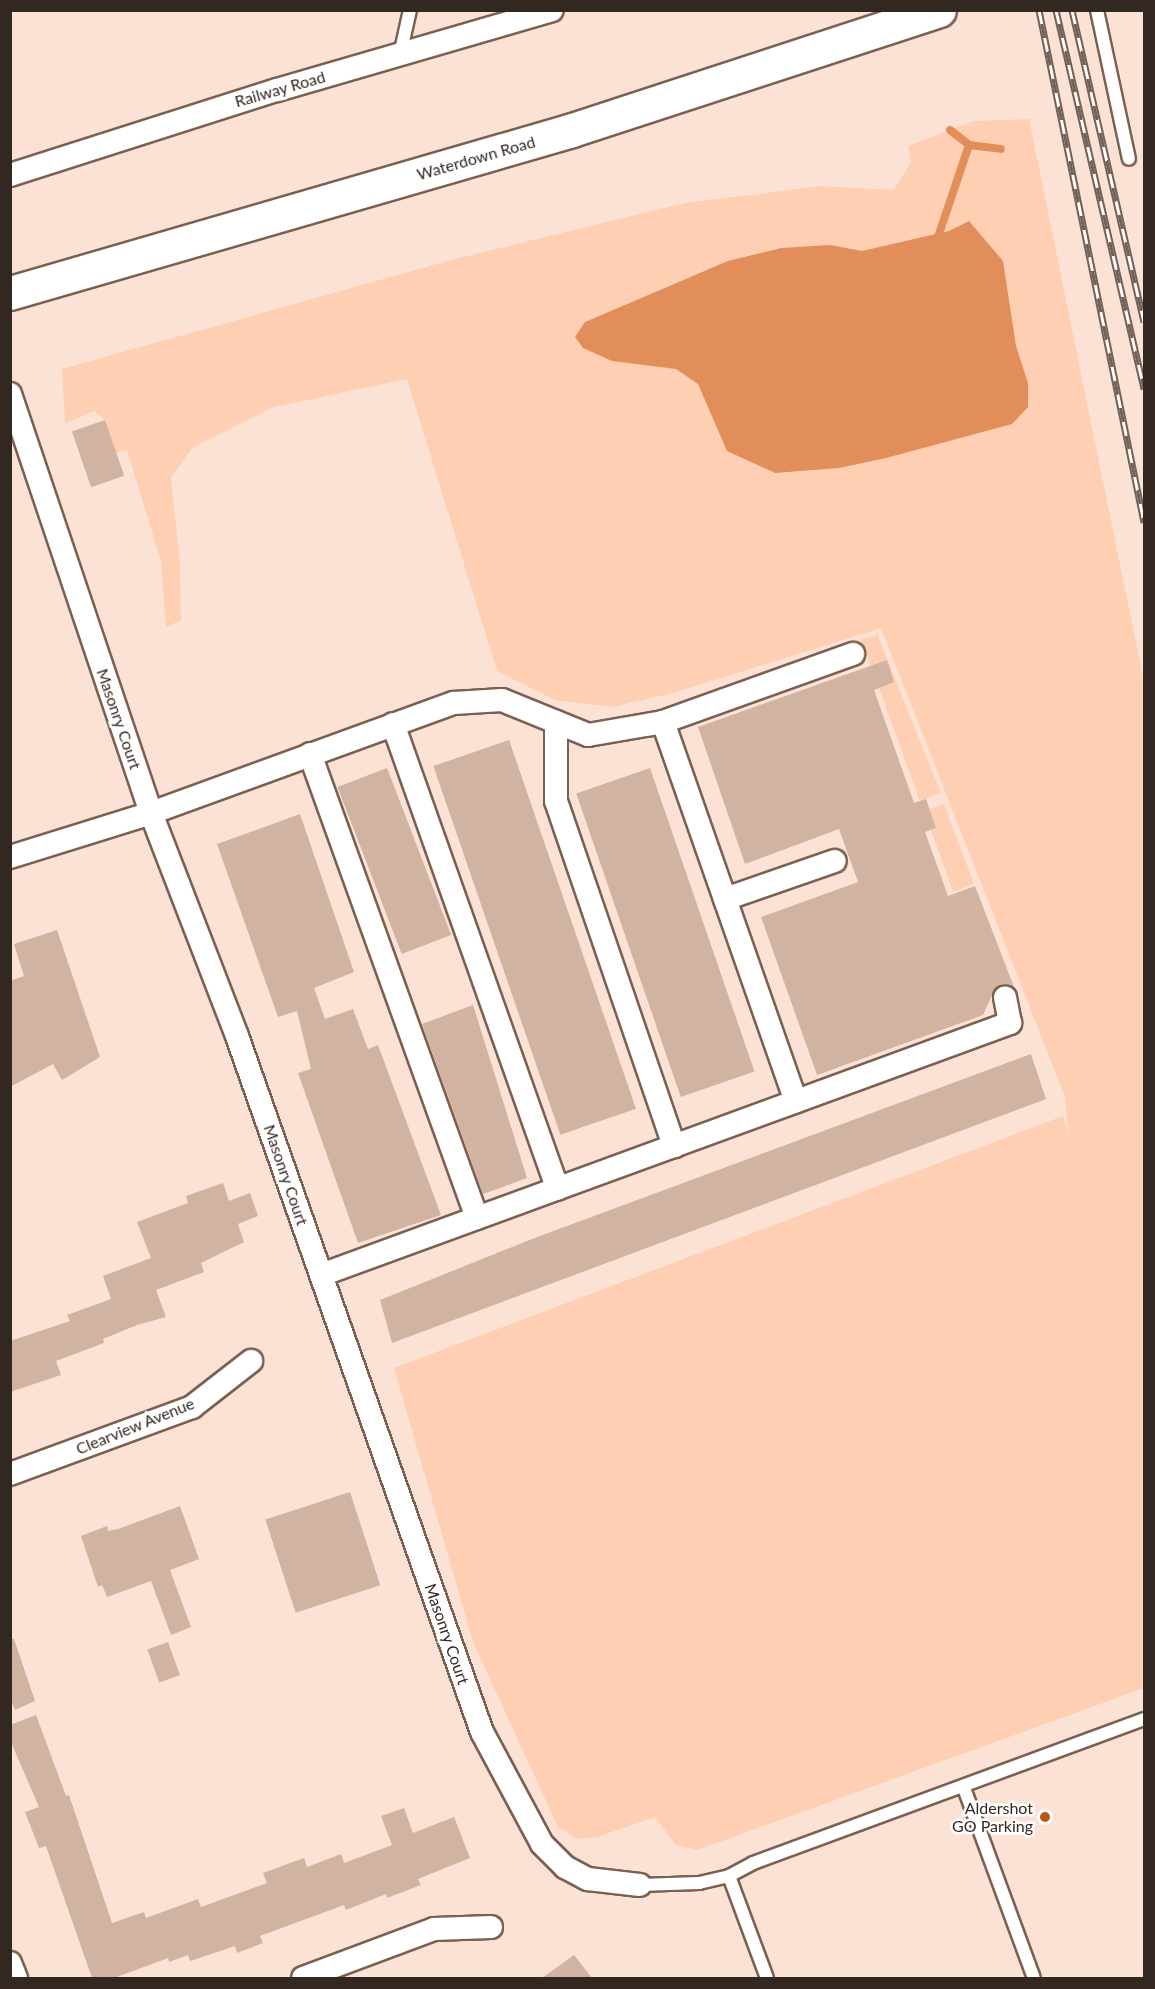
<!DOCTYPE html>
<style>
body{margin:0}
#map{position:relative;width:1155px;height:1989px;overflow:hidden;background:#fbe2d4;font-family:Lato,sans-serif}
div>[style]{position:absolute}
.green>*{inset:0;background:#fecfb3}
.water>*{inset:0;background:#e28e5a}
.stream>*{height:8px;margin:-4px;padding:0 4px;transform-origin:4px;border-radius:4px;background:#e28e5a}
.building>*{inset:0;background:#d1b3a2;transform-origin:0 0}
.roads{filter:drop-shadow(2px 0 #7b6051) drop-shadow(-2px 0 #7b6051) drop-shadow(0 2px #7b6051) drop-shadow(0 -2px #7b6051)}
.service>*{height:12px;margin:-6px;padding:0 6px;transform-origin:6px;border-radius:6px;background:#fff}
.minor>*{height:22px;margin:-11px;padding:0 11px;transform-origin:11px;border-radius:11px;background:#fff}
.secondary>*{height:33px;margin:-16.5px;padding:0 16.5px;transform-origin:16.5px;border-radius:16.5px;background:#fff}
.rail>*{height:7px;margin-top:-3.5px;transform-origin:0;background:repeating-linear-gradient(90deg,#fff 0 14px,#716158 0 28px);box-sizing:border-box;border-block:2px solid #716158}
.dots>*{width:16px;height:16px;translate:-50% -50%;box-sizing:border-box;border:3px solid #fff;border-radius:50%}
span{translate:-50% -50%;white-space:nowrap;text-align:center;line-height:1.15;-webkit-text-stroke:5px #fff;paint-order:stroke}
.street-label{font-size:16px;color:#332721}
.poi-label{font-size:16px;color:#332721}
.right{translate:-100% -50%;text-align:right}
.frame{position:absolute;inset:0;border:12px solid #332721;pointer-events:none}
</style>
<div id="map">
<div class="green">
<i style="clip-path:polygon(1029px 119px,1144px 682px,1144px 1688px,697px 1850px,676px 1845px,655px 1817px,597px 1837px,577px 1839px,558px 1827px,473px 1642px,394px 1368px,1063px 1116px,1069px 1136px,1065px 1097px,881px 628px,673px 693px,612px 707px,555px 700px,497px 671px,407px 379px,274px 407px,192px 448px,171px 478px,180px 564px,181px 620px,166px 627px,161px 561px,127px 450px,116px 453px,105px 420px,94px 411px,65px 424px,62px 369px,451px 260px,685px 203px,821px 186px,894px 190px,911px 162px,908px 146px,974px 121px)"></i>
<i style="clip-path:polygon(876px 631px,941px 793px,920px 801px,861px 639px,876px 636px)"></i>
<i style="clip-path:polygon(944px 804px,974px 884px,953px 892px,931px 830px,936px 828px,927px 810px)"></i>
</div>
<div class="water">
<i style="clip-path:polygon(969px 221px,1003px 261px,1016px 346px,1028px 383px,1028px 407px,1012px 424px,886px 458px,839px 468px,775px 473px,727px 451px,698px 384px,676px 369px,612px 361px,583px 348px,575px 337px,585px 322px,728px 261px,781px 248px,830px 245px,862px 251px,949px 231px)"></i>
</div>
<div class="stream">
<i style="left:950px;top:130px;width:24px;rotate:38deg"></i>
<i style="left:969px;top:145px;width:32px;rotate:7deg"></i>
<i style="left:936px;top:243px;width:103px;rotate:-71.4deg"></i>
</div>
<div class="building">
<i style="left:105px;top:420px;width:59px;height:35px;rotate:71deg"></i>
<i style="clip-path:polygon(887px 660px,894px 682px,874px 690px,914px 803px,926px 799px,936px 828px,925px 832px,948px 896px,975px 886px,1014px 987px,1003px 984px,996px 987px,983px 1015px,817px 1075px,761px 917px,858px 882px,839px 829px,745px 864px,698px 727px)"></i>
<i style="left:509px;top:740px;width:390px;height:80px;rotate:71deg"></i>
<i style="left:387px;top:768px;width:179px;height:53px;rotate:69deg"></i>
<i style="left:650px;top:768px;width:321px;height:78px;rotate:71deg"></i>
<i style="clip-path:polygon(300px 814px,354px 972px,314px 988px,325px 1019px,353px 1009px,368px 1049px,378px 1045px,441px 1215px,358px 1243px,298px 1073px,311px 1069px,297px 1011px,278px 1017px,217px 844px)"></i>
<i style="clip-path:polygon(57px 930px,100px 1057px,62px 1080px,53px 1064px,10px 1087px,10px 981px,24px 976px,14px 944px)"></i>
<i style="clip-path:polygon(473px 1005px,527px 1178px,483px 1194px,422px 1024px)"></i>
<i style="clip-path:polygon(1031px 1054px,1046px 1099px,392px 1343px,380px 1300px,532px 1239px)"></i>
<i style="clip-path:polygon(223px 1183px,229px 1201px,250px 1193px,258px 1216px,238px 1224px,244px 1242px,201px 1263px,204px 1272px,156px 1290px,166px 1317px,137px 1325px,103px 1339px,104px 1343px,56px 1361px,61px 1375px,10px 1392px,10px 1341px,70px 1321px,67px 1315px,111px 1299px,103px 1276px,151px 1258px,137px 1222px,188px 1203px,186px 1196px)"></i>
<i style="left:350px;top:1492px;width:98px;height:89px;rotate:72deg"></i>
<i style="clip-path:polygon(180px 1506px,199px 1559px,170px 1570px,191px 1627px,171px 1635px,151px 1581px,107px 1597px,102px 1585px,98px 1587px,81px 1536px,107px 1526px,108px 1531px,118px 1529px)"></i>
<i style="clip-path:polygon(10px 1639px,14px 1639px,35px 1701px,15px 1710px,10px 1698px)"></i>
<i style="left:168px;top:1642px;width:35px;height:22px;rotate:70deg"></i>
<i style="clip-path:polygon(36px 1715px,66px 1796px,69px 1795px,112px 1923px,144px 1912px,146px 1918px,198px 1899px,201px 1907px,267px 1883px,263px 1873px,304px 1858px,307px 1867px,341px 1854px,344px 1863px,392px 1845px,381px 1816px,404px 1808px,413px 1833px,454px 1817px,470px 1858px,418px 1879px,421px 1885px,387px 1898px,386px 1894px,346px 1910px,344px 1905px,260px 1936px,263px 1943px,237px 1953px,235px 1946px,190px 1961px,188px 1955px,169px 1962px,168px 1958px,114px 1978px,92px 1978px,46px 1846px,39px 1848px,25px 1812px,39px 1807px,10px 1740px,10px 1725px)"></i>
<i style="clip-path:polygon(574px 1955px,592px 1978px,542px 1978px)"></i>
</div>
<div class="roads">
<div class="service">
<i style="left:1097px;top:10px;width:152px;rotate:77.9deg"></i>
<i style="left:400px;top:55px;width:46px;rotate:-77.5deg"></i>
<i style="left:964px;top:1788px;width:202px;rotate:69.8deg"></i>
<i style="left:729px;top:1876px;width:109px;rotate:69.6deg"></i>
<i style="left:640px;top:1885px;width:59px;rotate:-1.9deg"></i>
<i style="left:699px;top:1883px;width:31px;rotate:-13deg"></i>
<i style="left:729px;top:1876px;width:27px;rotate:-28deg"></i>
<i style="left:753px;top:1863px;width:417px;rotate:-20.2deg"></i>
</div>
<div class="minor">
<i style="left:10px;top:175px;width:280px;rotate:-17.7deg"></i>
<i style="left:277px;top:90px;width:286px;rotate:-16.2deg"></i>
<i style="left:10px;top:394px;width:442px;rotate:71.4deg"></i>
<i style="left:151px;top:813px;width:239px;rotate:68.9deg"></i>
<i style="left:237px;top:1036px;width:738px;rotate:70.61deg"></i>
<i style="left:482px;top:1732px;width:127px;rotate:61.8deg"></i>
<i style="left:542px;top:1844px;width:33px;rotate:45deg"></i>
<i style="left:565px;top:1867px;width:26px;rotate:28deg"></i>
<i style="left:588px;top:1879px;width:52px;rotate:6.6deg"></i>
<i style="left:556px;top:722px;width:79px;rotate:90deg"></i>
<i style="left:556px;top:801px;width:365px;rotate:71.1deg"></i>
<i style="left:663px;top:722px;width:402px;rotate:70.7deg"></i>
<i style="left:393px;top:724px;width:493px;rotate:70.5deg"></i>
<i style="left:310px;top:754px;width:493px;rotate:70.2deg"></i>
<i style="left:10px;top:857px;width:148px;rotate:-17.3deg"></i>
<i style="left:151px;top:813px;width:322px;rotate:-20deg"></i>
<i style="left:454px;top:703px;width:48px;rotate:-3.6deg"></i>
<i style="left:502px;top:700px;width:93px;rotate:22.1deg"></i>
<i style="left:588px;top:735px;width:76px;rotate:-9.8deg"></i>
<i style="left:663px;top:722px;width:202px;rotate:-19.7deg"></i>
<i style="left:725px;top:899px;width:116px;rotate:-19.1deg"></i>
<i style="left:321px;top:1275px;width:734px;rotate:-20.09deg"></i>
<i style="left:1010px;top:1023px;width:26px;rotate:-101deg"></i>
<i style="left:10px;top:1474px;width:194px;rotate:-20.2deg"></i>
<i style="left:192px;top:1407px;width:75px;rotate:-37.9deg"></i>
<i style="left:10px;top:1963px;width:16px;rotate:68deg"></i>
<i style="left:303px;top:1978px;width:140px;rotate:-20.5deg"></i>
<i style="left:434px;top:1929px;width:57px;rotate:-2deg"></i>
</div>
<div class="secondary">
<i style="left:10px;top:293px;width:585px;rotate:-16.17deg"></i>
<i style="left:572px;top:130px;width:386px;rotate:-18.1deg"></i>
</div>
</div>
<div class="rail">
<i style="left:1039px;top:10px;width:523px;rotate:78.41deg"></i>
<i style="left:1056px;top:10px;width:389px;rotate:76.9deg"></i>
<i style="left:1072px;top:10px;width:320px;rotate:77deg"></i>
</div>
<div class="dots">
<i style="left:1045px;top:1817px;background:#b85a0d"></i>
</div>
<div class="street-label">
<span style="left:280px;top:89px;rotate:-16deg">Railway Road</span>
<span style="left:476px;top:158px;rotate:-16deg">Waterdown Road</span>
<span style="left:119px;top:719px;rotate:71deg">Masonry Court</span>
<span style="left:286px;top:1175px;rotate:71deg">Masonry Court</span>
<span style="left:135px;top:1426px;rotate:-22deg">Clearview Avenue</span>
<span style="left:447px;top:1634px;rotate:71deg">Masonry Court</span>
</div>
<div class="poi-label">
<span class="right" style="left:1033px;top:1817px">Aldershot<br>GO Parking</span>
</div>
<div class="frame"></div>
</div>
